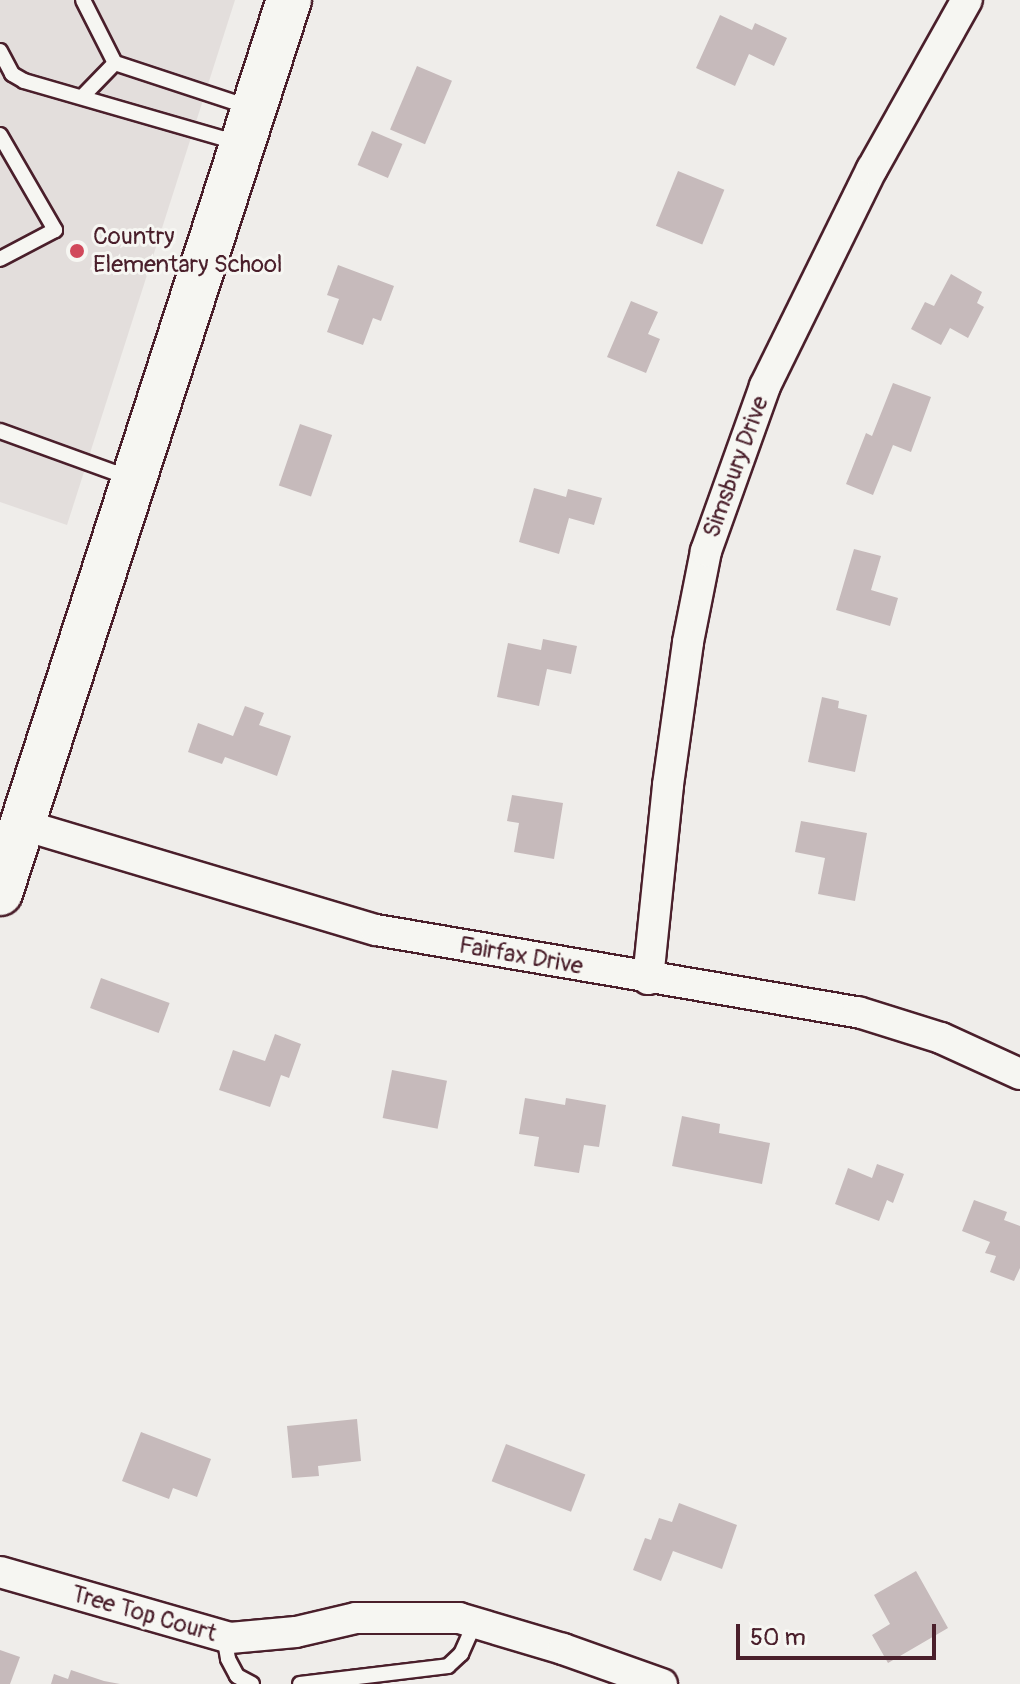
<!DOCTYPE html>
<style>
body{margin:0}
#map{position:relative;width:1020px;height:1684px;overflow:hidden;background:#efedea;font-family:Pangolin,sans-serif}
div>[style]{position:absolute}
.built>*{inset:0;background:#e3dedc}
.building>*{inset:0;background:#c6babb;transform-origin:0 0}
.roads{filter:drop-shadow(2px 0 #4a1f2b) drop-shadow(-2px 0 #4a1f2b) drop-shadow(0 2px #4a1f2b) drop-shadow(0 -2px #4a1f2b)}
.service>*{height:14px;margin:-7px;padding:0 7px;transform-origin:7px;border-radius:7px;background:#f6f6f2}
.minor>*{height:30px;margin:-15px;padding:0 15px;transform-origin:15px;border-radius:15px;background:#f6f6f2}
.primary>*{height:44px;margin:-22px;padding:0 22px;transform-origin:22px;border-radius:22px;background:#f6f6f2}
.dots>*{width:22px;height:22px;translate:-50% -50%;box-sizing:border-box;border:4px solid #f6f6f2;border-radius:50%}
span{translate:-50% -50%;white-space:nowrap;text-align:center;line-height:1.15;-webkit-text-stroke:6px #f6f6f2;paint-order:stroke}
.poi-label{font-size:24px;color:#4a1f2b}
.left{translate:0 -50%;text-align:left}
.street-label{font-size:24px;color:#4a1f2b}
.scale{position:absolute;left:736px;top:1624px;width:200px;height:36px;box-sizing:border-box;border:4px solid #4a1f2b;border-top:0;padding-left:10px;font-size:24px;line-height:28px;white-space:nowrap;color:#4a1f2b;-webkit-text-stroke:6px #f6f6f2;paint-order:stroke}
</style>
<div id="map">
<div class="built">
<i style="clip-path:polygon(0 0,235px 0,67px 525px,0 502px)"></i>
</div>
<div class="building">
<i style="clip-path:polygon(720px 15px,752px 30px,755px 23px,787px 38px,774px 66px,749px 54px,735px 86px,696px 68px)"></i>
<i style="left:417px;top:66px;width:38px;height:69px;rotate:23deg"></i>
<i style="left:372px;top:131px;width:33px;height:37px;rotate:23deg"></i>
<i style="left:678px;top:171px;width:50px;height:59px;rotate:22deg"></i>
<i style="clip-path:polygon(338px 265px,394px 286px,381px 321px,373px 318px,363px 345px,327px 332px,339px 299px,327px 295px)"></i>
<i style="clip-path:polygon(951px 274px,982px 292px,977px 303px,984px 307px,968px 338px,950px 328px,941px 345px,911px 329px,925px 302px,934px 306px)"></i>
<i style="clip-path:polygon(631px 301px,658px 312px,648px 334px,660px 339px,646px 373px,607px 357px)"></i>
<i style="clip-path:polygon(893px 383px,931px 397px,911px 452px,893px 445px,873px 495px,846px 484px,866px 433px,872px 436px)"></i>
<i style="left:300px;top:424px;width:34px;height:65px;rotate:19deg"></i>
<i style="clip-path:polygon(534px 488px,566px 497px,568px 489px,602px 498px,594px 525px,569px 518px,559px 554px,519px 542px)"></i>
<i style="clip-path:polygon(854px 549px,881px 556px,871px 590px,898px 598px,890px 626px,836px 610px)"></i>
<i style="clip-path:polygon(543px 639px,577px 646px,571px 674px,547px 669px,539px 706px,497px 697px,508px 643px,541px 650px)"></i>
<i style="clip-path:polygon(822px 697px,839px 701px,838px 708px,867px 715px,855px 772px,808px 762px)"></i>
<i style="clip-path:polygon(245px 706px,264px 713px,259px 725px,291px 736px,277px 776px,225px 757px,222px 764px,188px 752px,198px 723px,233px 736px)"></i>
<i style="clip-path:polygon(512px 795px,563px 803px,554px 859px,514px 852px,519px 823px,507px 821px)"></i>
<i style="clip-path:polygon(801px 821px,867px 833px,855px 901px,818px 894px,825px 858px,795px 852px)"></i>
<i style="left:101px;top:978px;width:73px;height:32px;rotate:20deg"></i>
<i style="clip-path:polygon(275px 1034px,301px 1044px,289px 1078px,281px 1075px,270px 1107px,219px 1090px,233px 1050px,265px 1061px)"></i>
<i style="left:392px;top:1070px;width:56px;height:49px;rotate:11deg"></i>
<i style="clip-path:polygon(525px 1098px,565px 1105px,566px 1098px,606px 1105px,599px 1147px,584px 1145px,579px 1173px,534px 1166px,539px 1137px,519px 1134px)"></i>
<i style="clip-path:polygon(682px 1116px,720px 1124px,719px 1133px,770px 1143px,762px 1184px,672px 1166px)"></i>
<i style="clip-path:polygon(877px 1164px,904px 1174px,893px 1203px,887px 1200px,879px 1221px,835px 1204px,848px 1168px,872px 1178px)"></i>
<i style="clip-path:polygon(974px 1200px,1007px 1212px,1004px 1220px,1020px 1226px,1020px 1268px,1014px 1281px,990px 1272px,996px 1256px,985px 1253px,990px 1242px,962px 1231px)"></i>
<i style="clip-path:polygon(357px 1419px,361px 1461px,318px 1466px,319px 1476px,292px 1478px,287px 1426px)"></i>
<i style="clip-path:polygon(141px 1432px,211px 1459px,197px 1497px,173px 1488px,169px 1499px,122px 1481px)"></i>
<i style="left:506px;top:1444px;width:85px;height:40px;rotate:21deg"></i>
<i style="clip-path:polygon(679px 1503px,737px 1525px,722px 1569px,673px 1551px,661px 1581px,633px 1570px,645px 1538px,651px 1540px,659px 1518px,672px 1522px)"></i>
<i style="clip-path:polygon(916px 1571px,948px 1628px,888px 1663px,872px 1635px,890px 1624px,874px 1595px)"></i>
<i style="clip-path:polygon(0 1650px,20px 1657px,10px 1684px,0 1684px)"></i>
<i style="clip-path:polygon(71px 1670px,104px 1681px,120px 1684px,51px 1684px,54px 1674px,68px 1679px)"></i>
</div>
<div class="roads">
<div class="service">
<i style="left:83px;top:0;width:71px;rotate:63.1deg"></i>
<i style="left:115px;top:63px;width:141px;rotate:18.2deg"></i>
<i style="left:0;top:51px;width:26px;rotate:62deg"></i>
<i style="left:12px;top:74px;width:14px;rotate:30deg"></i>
<i style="left:24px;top:81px;width:224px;rotate:16.1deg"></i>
<i style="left:82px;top:97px;width:47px;rotate:-45.9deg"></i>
<i style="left:0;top:135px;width:110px;rotate:59.9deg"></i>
<i style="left:55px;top:230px;width:62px;rotate:152.2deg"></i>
<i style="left:0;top:431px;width:138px;rotate:19.9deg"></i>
<i style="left:224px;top:1636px;width:23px;rotate:80deg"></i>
<i style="left:228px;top:1659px;width:19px;rotate:62deg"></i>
<i style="left:237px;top:1676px;width:17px;rotate:28deg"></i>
<i style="left:300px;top:1684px;width:149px;rotate:-6.9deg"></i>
<i style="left:448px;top:1666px;width:18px;rotate:-43deg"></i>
<i style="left:461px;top:1654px;width:35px;rotate:-66deg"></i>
</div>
<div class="minor">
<i style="left:23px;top:825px;width:368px;rotate:16.6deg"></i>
<i style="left:376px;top:930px;width:489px;rotate:9.7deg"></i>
<i style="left:858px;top:1012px;width:87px;rotate:17.4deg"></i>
<i style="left:941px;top:1038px;width:87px;rotate:24.5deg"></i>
<i style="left:648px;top:979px;width:195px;rotate:-84.1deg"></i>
<i style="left:668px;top:785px;width:144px;rotate:-82deg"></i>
<i style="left:688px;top:642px;width:93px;rotate:-78.8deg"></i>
<i style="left:706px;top:551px;width:175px;rotate:-70.3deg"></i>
<i style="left:765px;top:386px;width:242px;rotate:-63.8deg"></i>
<i style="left:872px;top:169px;width:194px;rotate:-60.7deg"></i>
<i style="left:0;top:1572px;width:239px;rotate:16deg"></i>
<i style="left:230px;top:1638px;width:66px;rotate:-5.2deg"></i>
<i style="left:296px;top:1632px;width:62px;rotate:-13.1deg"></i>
<i style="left:356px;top:1618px;width:103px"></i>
<i style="left:459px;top:1618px;width:109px;rotate:16.6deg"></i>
<i style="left:563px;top:1649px;width:105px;rotate:19.5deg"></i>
</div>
<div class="primary">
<i style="left:0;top:893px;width:939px;rotate:-72.07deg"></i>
</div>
</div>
<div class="dots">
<i style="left:77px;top:251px;background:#d1495b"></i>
</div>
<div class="poi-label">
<span class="left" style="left:93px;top:251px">Country<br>Elementary School</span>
</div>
<div class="street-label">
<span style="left:736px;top:467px;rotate:-70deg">Simsbury Drive</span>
<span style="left:521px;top:956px;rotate:10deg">Fairfax Drive</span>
<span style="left:144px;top:1614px;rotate:16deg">Tree Top Court</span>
</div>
<div class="scale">50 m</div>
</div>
